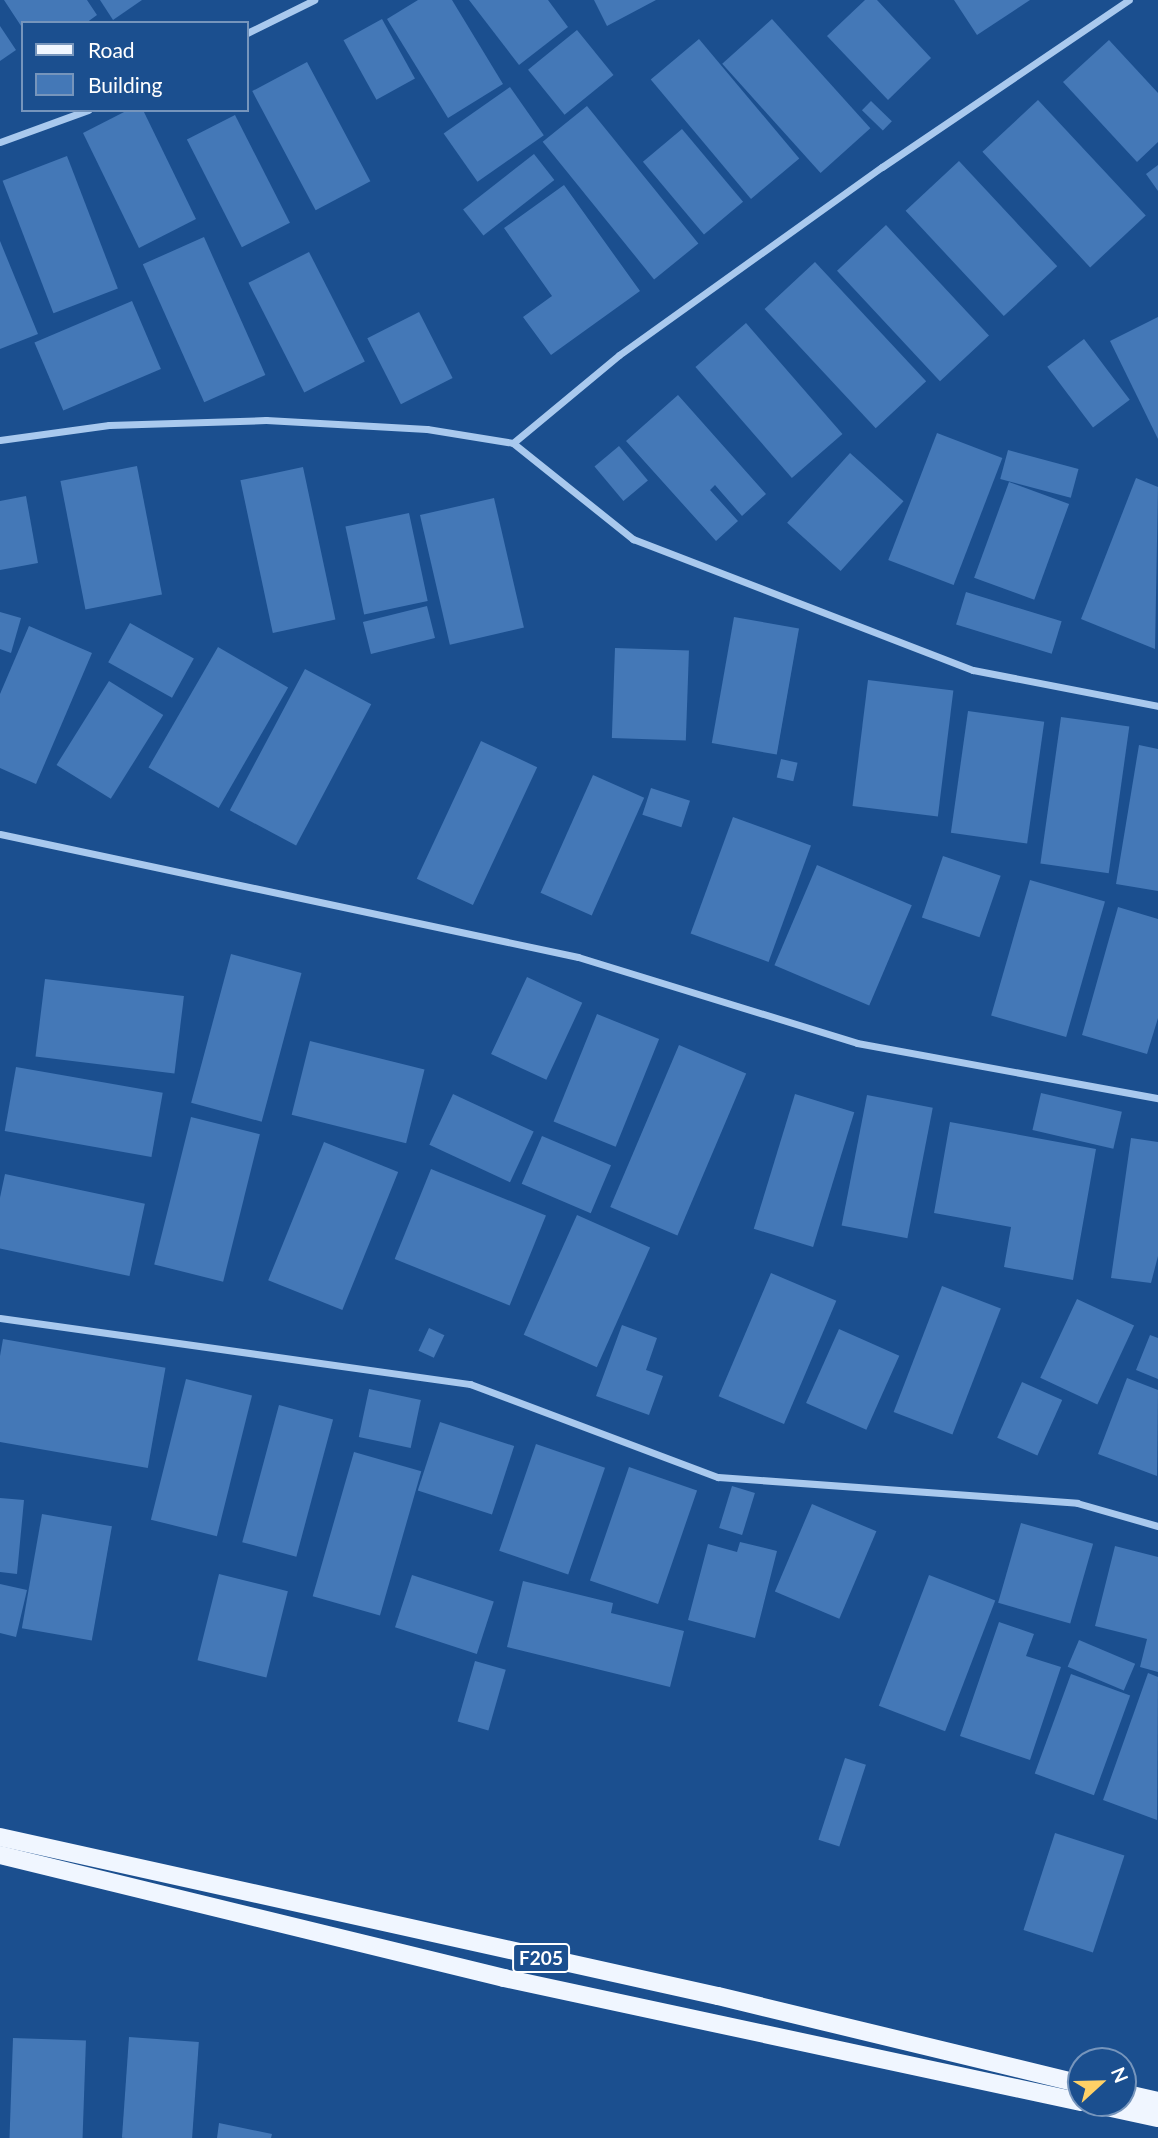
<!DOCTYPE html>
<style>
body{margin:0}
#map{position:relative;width:1158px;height:2138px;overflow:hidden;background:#1b4f8f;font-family:Lato,sans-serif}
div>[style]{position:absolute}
.building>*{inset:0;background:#4478b7;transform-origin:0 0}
.street>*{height:7px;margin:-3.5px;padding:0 3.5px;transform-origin:3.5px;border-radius:3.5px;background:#a9c9ee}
.primary>*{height:18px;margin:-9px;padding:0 9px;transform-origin:9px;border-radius:9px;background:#f0f6ff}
span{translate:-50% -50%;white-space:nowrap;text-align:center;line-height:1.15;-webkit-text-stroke:6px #1b4f8f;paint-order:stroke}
.shield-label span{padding:2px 5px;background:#1b4f8f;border:2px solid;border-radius:5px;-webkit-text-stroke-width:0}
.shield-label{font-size:19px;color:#fff;font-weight:700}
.legend{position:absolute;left:21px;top:21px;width:228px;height:91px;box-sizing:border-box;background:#1b4f8f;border:2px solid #7695bc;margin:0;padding:9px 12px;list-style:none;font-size:21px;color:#fff}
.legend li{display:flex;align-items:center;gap:14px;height:35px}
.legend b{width:35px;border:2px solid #7695bc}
.north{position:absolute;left:1067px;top:2047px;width:70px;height:70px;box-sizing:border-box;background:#1b4f8f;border:2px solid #7695bc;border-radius:50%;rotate:68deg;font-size:19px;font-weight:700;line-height:28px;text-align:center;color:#fff}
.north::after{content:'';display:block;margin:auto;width:24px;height:32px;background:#ffd166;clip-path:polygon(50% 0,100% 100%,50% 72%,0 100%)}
</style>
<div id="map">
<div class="building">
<i style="clip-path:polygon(4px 0,87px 0,97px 15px,86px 23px,23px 23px,23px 29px)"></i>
<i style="clip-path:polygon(100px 0,142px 0,113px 20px)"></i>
<i style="clip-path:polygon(418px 0,452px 0,503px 84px,448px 118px,387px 19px)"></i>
<i style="clip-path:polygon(469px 0,548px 0,568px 27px,519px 65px)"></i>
<i style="clip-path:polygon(594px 0,656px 0,607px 26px)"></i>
<i style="clip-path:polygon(865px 0,877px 0,931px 58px,888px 100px,827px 36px)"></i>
<i style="clip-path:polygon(954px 0,1030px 0,977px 35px)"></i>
<i style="left:382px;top:19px;width:68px;height:44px;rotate:61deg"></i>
<i style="left:772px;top:19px;width:147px;height:67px;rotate:48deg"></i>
<i style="clip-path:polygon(0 26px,16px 50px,0 61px)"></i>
<i style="left:577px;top:30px;width:58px;height:63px;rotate:51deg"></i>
<i style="left:699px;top:39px;width:156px;height:63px;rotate:50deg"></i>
<i style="clip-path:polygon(1109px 40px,1158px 93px,1158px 142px,1137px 162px,1063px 82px)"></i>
<i style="left:307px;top:62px;width:135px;height:62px;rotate:62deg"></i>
<i style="left:510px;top:87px;width:59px;height:81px;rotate:55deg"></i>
<i style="left:1038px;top:100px;width:158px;height:76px;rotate:47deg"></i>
<i style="left:871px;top:101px;width:29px;height:13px;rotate:44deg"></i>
<i style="left:587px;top:106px;width:177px;height:57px;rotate:51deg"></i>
<i style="clip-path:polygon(128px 110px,143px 110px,196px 219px,139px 248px,83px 133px)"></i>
<i style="left:235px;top:115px;width:121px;height:54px;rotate:63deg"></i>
<i style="left:682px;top:129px;width:95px;height:51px;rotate:50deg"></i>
<i style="left:534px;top:154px;width:33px;height:90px;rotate:52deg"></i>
<i style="left:67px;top:156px;width:142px;height:69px;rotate:69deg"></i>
<i style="left:959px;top:161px;width:144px;height:73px;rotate:47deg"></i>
<i style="clip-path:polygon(1158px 165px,1158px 191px,1146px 174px)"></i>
<i style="clip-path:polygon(564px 185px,640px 291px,551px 355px,523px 317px,552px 296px,504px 228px)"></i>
<i style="left:886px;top:225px;width:151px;height:67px;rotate:47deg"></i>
<i style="left:204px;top:237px;width:151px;height:67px;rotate:66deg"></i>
<i style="clip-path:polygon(0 241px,38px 334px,0 349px)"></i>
<i style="left:309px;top:252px;width:123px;height:68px;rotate:63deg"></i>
<i style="left:815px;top:262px;width:163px;height:69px;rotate:47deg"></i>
<i style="left:132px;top:301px;width:74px;height:106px;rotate:67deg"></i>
<i style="left:419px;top:312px;width:74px;height:58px;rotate:63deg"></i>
<i style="clip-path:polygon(1158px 317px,1158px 439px,1110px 341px)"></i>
<i style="left:746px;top:323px;width:147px;height:67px;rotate:49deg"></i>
<i style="left:1084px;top:339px;width:76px;height:46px;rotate:53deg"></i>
<i style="clip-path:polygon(678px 395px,766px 494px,742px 516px,715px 485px,710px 490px,738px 521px,716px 541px,626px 441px)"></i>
<i style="left:937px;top:433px;width:70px;height:136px;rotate:21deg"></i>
<i style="left:619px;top:446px;width:45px;height:32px;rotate:50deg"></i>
<i style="left:1008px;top:450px;width:73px;height:30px;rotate:15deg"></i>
<i style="left:850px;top:453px;width:72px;height:94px;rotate:42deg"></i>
<i style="left:137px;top:466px;width:131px;height:78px;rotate:79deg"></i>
<i style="left:303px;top:467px;width:156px;height:64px;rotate:78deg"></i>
<i style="clip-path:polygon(1136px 478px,1158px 487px,1155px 649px,1081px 619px)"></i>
<i style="left:1009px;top:482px;width:64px;height:102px;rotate:20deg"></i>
<i style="clip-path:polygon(26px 496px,38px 563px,0 570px,0 501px)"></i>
<i style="left:494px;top:498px;width:133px;height:76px;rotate:77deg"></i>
<i style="left:409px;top:513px;width:90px;height:65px;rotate:78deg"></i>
<i style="left:966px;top:592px;width:100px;height:34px;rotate:17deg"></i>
<i style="left:427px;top:606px;width:33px;height:66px;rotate:76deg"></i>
<i style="clip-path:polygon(0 612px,21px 618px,11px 653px,0 649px)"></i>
<i style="left:734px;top:617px;width:66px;height:128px;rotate:10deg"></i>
<i style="left:130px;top:623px;width:73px;height:45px;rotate:29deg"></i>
<i style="clip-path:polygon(29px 626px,92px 653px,36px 784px,0 768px,0 694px)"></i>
<i style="left:218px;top:647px;width:81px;height:139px;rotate:30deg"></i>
<i style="left:615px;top:648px;width:74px;height:90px;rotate:2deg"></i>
<i style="left:305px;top:669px;width:75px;height:160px;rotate:28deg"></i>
<i style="left:868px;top:680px;width:86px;height:127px;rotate:7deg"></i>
<i style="left:109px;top:681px;width:64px;height:99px;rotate:32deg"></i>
<i style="left:968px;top:711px;width:77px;height:123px;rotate:8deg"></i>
<i style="left:1061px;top:717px;width:69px;height:148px;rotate:8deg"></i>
<i style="left:481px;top:741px;width:62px;height:152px;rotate:25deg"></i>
<i style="clip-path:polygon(1139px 745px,1158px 749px,1158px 891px,1116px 884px)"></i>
<i style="left:781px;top:759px;width:17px;height:19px;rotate:13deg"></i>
<i style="left:593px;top:775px;width:56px;height:129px;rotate:24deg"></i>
<i style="left:651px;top:788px;width:41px;height:28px;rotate:18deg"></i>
<i style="left:733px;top:817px;width:83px;height:124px;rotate:20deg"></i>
<i style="left:943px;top:856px;width:61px;height:65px;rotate:19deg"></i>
<i style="left:817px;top:865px;width:103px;height:109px;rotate:23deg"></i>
<i style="left:1030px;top:880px;width:78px;height:141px;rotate:16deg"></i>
<i style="clip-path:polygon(1118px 907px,1158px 919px,1158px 1018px,1147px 1054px,1082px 1035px)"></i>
<i style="left:231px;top:954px;width:73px;height:154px;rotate:15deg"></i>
<i style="left:527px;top:977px;width:61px;height:85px;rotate:25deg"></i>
<i style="left:45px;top:979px;width:140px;height:78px;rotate:7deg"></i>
<i style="left:597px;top:1014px;width:67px;height:116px;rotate:22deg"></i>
<i style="left:310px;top:1041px;width:118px;height:76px;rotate:14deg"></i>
<i style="left:679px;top:1045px;width:73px;height:176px;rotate:23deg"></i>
<i style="left:16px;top:1067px;width:149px;height:65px;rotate:10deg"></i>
<i style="left:1041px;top:1093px;width:83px;height:38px;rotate:13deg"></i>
<i style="left:453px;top:1094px;width:89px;height:56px;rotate:25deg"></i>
<i style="left:795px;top:1094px;width:62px;height:141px;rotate:17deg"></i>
<i style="left:867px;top:1095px;width:67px;height:133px;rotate:11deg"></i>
<i style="left:191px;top:1117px;width:71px;height:152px;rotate:14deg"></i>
<i style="clip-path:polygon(950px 1122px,1096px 1149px,1073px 1280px,1004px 1267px,1011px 1227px,934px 1213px)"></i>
<i style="left:542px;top:1136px;width:75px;height:52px;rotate:23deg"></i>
<i style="clip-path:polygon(1131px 1138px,1158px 1142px,1158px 1256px,1151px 1283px,1111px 1278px)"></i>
<i style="left:324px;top:1142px;width:80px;height:149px;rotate:22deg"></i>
<i style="left:431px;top:1169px;width:124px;height:97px;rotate:22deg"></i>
<i style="left:5px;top:1174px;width:143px;height:74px;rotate:12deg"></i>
<i style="left:577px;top:1215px;width:80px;height:131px;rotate:24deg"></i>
<i style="left:771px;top:1273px;width:71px;height:134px;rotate:23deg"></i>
<i style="left:942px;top:1286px;width:63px;height:135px;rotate:21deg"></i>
<i style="left:1077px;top:1299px;width:63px;height:87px;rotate:25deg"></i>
<i style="clip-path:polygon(622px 1325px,657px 1338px,646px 1370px,663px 1376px,649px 1415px,596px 1396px)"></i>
<i style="left:429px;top:1328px;width:17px;height:25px;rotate:25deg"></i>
<i style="left:839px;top:1329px;width:66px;height:81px;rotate:24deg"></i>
<i style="clip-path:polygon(1150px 1335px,1158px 1338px,1158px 1379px,1136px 1370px)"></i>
<i style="left:3px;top:1339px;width:165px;height:102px;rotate:10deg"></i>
<i style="clip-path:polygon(1127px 1378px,1158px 1390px,1157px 1476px,1098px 1454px)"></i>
<i style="left:186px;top:1379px;width:68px;height:145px;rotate:14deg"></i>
<i style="left:1022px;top:1382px;width:44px;height:61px;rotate:24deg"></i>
<i style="left:369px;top:1389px;width:53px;height:49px;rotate:12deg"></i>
<i style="left:279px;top:1405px;width:56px;height:142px;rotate:15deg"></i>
<i style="left:440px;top:1422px;width:78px;height:72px;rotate:18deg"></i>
<i style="left:536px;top:1444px;width:73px;height:113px;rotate:19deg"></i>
<i style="left:354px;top:1452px;width:70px;height:150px;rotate:16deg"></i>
<i style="left:629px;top:1467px;width:72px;height:120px;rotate:19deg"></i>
<i style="left:732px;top:1486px;width:24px;height:44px;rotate:17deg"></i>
<i style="clip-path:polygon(0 1498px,24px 1500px,17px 1574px,0 1572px)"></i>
<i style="left:812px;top:1504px;width:70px;height:95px;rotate:23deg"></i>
<i style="left:42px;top:1514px;width:71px;height:116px;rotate:10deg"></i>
<i style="left:1021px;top:1523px;width:75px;height:83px;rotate:16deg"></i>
<i style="clip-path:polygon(740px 1542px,777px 1551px,755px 1638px,688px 1620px,708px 1544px,737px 1552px)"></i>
<i style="clip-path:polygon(1115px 1546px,1158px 1557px,1158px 1672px,1140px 1667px,1147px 1639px,1095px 1626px)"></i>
<i style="left:219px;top:1574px;width:71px;height:89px;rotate:14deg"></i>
<i style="left:412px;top:1575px;width:86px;height:55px;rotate:18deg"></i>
<i style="left:929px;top:1575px;width:71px;height:140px;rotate:21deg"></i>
<i style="clip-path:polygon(523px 1581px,613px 1603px,611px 1613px,684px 1631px,670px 1687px,507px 1647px)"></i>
<i style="clip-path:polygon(0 1584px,27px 1590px,16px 1637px,0 1633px)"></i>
<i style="clip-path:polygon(999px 1622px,1034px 1634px,1026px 1656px,1061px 1667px,1030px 1760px,960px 1736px)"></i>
<i style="left:1079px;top:1640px;width:61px;height:29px;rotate:23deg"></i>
<i style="left:475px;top:1661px;width:32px;height:63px;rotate:16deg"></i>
<i style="clip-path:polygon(1148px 1673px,1158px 1677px,1157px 1820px,1103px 1800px)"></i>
<i style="left:1071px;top:1674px;width:63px;height:106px;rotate:20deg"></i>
<i style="left:845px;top:1758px;width:22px;height:86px;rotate:18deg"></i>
<i style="left:1055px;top:1833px;width:73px;height:102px;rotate:18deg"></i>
<i style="left:129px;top:2037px;width:70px;height:101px;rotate:4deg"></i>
<i style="left:13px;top:2038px;width:73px;height:100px;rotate:2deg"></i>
<i style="clip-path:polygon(219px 2123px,272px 2134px,271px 2138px,217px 2138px)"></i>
</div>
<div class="street">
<i style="left:247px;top:33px;width:75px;rotate:-26.2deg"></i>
<i style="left:0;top:142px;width:94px;rotate:-20deg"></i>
<i style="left:0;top:440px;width:110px;rotate:-7.8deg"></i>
<i style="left:109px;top:425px;width:157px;rotate:-1.8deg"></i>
<i style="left:266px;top:420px;width:161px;rotate:3.2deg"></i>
<i style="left:427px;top:429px;width:87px;rotate:9.2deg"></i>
<i style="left:513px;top:443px;width:154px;rotate:38.7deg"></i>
<i style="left:633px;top:539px;width:364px;rotate:21.1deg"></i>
<i style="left:973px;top:670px;width:188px;rotate:11deg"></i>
<i style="left:513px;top:443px;width:138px;rotate:-39.7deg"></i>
<i style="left:619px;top:355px;width:323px;rotate:-35.6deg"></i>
<i style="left:882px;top:167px;width:298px;rotate:-34.1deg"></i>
<i style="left:0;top:834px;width:591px;rotate:12.01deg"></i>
<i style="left:578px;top:957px;width:292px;rotate:17.1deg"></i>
<i style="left:857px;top:1043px;width:306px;rotate:10.4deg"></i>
<i style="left:0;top:1318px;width:475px;rotate:8deg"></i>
<i style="left:470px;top:1384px;width:265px;rotate:20.6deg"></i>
<i style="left:718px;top:1477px;width:360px;rotate:4.1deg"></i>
<i style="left:1077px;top:1503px;width:84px;rotate:15.9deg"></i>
</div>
<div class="primary">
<i style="left:0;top:1837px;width:735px;rotate:12.49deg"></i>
<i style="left:718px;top:1996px;width:374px;rotate:13.6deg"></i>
<i style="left:0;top:1855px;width:519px;rotate:13.71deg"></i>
<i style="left:504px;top:1978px;width:590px;rotate:12.13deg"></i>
<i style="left:1123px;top:2093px;width:36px;rotate:13deg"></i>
<i style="left:1088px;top:2103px;width:72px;rotate:12.1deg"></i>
</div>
<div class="shield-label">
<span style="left:541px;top:1958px">F205</span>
</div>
<ul class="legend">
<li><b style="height:9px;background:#f0f6ff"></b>Road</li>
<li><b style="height:19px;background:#4478b7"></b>Building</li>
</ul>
<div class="north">N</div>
</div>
